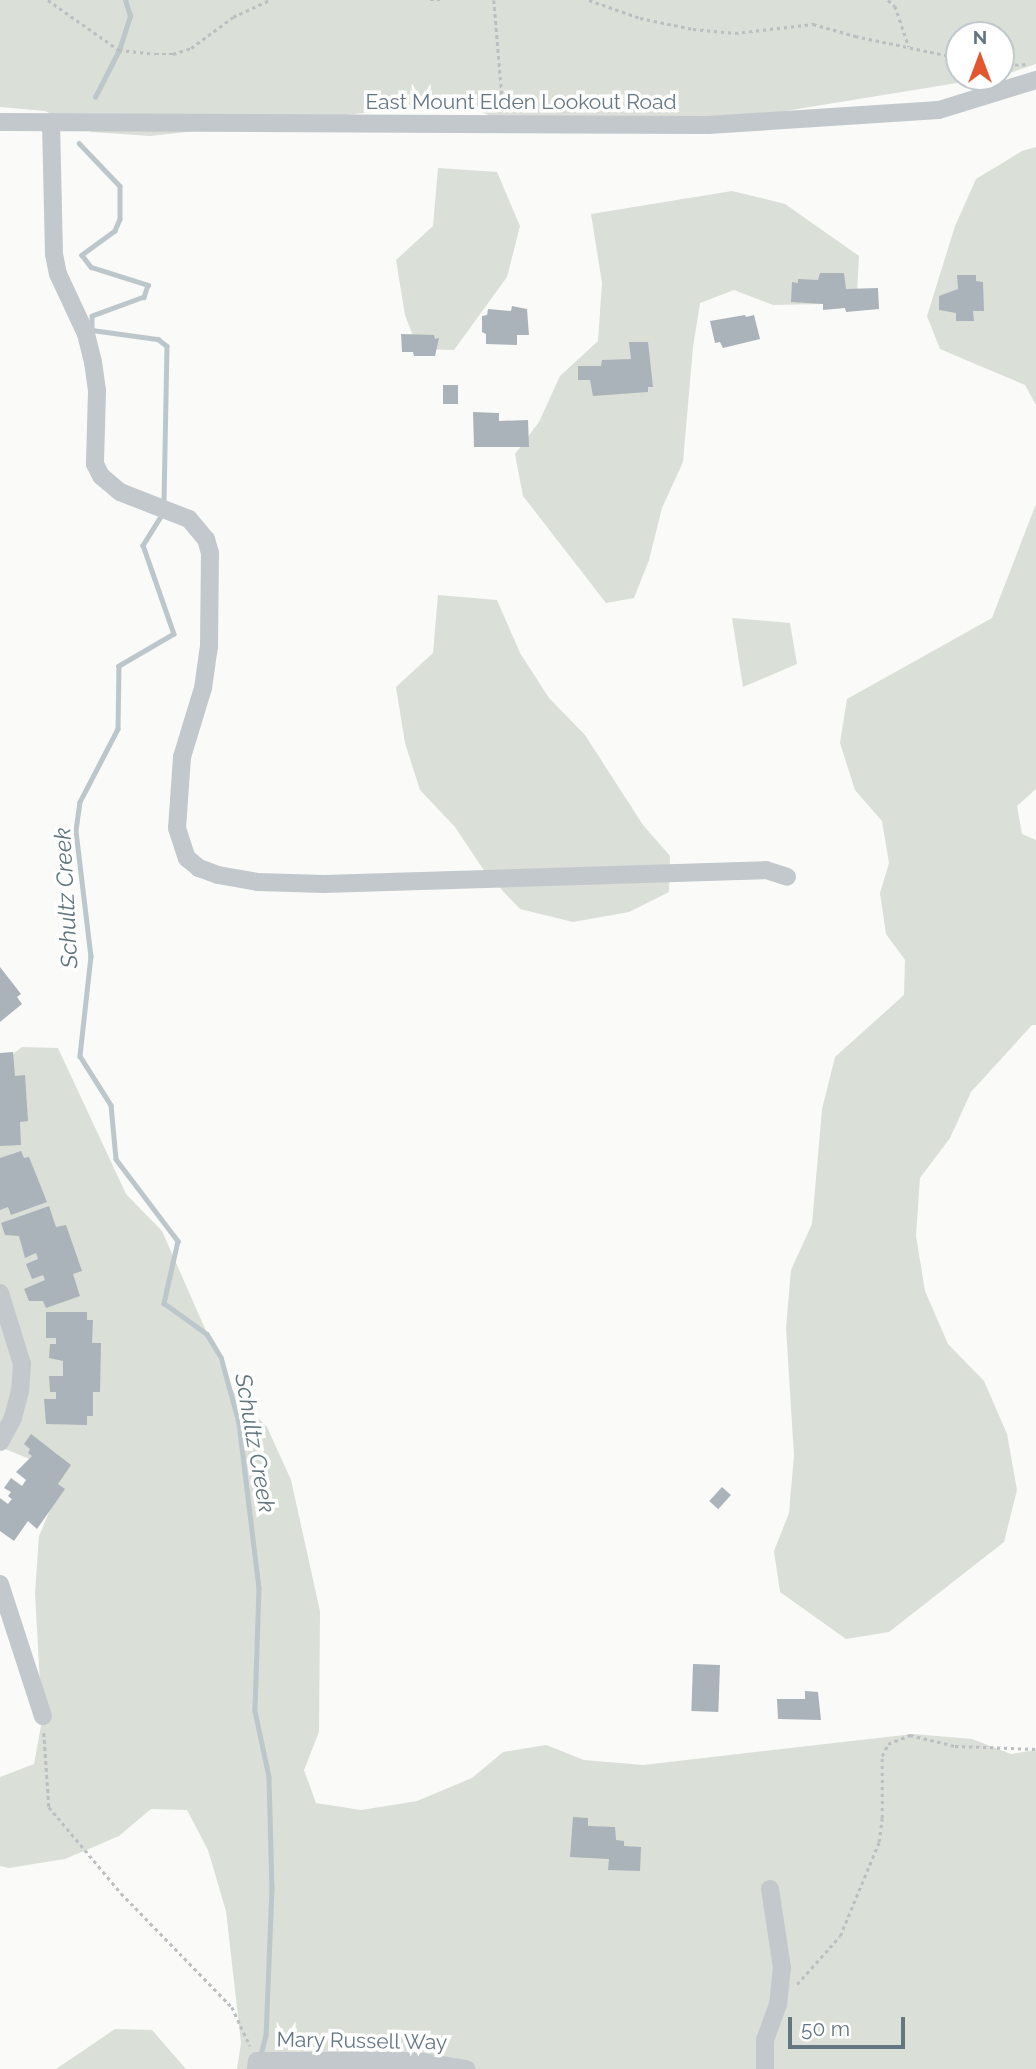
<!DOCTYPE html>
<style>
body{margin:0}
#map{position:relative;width:1036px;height:2069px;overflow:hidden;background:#fafaf8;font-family:Raleway,sans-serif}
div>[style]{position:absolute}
.green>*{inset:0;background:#dadfd7}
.stream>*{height:4.5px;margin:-2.25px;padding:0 2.25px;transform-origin:2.25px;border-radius:2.25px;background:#bbc7cb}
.building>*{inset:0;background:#aab3b9;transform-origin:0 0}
.path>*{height:2.5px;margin-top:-1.25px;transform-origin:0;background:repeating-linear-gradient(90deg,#bbbfc2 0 3.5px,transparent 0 7px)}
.minor>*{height:18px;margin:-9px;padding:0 9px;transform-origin:9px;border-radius:9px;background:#c3c8cc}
span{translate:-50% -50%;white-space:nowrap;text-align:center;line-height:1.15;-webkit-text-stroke:7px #fff;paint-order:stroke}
.street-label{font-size:21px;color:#657683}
.water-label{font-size:23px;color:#60757c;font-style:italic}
.north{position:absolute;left:945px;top:21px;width:70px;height:70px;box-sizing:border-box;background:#fff;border:2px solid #c1c8cd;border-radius:50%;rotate:0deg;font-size:19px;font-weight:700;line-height:28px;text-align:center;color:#657683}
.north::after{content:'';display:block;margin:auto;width:24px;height:32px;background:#e4572e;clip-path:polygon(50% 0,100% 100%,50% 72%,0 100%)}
.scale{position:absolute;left:788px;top:2017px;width:117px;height:32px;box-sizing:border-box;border:4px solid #657683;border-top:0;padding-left:9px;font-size:21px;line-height:24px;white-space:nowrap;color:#657683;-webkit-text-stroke:5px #fff;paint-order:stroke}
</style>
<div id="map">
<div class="green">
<i style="clip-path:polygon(0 0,1036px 0,1036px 64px,1001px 76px,1001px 35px,959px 35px,959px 77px,994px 77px,650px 133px,526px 132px,479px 111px,420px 107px,150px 136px,92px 132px,45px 111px,0 107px)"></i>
<i style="clip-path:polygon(1036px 147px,1036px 405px,1025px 385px,940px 349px,927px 316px,955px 226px,976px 179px,1022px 151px)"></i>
<i style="clip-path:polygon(438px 168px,497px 172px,520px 226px,507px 277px,454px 350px,418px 349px,405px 315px,396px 260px,433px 226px)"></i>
<i style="clip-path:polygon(732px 191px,785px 204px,859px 256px,857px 292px,823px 304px,773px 305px,734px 290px,700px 303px,693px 347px,683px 462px,662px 508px,649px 560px,634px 598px,606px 603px,523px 496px,515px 454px,539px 422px,560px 376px,598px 341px,602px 283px,591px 214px)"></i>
<i style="clip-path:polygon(1036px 504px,1036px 789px,1017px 806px,1022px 834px,1036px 840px,1036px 1025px,1032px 1025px,971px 1092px,950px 1138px,920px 1178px,916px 1236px,925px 1291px,948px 1344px,984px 1381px,1007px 1434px,1017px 1490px,1004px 1542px,889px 1632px,846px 1639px,780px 1592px,774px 1551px,789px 1513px,794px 1455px,786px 1328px,791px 1270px,812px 1224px,822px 1109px,835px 1057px,904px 995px,905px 960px,886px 934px,880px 893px,889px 863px,882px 821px,855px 790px,840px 743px,847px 699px,992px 618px)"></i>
<i style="clip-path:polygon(438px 595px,497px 600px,520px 653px,549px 698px,585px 735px,643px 825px,670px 856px,669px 892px,629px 912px,573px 922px,520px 909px,485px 872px,455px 827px,420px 790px,405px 743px,396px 687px,433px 653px)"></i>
<i style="clip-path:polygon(732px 618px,790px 623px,797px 664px,743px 687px)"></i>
<i style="clip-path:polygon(22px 1047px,58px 1048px,126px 1194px,162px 1231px,232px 1390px,267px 1427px,291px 1480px,320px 1611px,319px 1732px,304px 1770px,316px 1803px,361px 1810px,417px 1801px,472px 1778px,503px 1752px,546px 1745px,584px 1760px,643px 1765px,913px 1734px,972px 1739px,1011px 1754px,1036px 1750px,1036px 2069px,237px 2069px,241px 2043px,226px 1911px,208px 1850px,187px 1810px,151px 1809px,119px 1836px,65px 1859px,9px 1868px,0 1866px,0 1777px,34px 1764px,42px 1720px,35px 1593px,39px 1536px,55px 1498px,42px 1464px,0 1447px,0 1064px)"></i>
<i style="clip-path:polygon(115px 2029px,152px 2030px,186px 2069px,56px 2069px)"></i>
</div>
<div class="stream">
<i style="left:95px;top:97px;width:53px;rotate:-62.9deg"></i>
<i style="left:119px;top:50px;width:36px;rotate:-72deg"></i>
<i style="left:130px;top:16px;width:17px;rotate:-107deg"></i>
<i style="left:79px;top:143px;width:59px;rotate:46.4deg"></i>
<i style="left:120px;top:186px;width:33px;rotate:90deg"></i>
<i style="left:120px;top:219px;width:13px;rotate:113deg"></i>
<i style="left:115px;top:231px;width:41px;rotate:144deg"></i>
<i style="left:82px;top:255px;width:15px;rotate:53deg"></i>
<i style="left:91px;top:267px;width:60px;rotate:17.5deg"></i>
<i style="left:148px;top:285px;width:13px;rotate:108deg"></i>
<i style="left:144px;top:297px;width:55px;rotate:159.9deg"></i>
<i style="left:92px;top:316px;width:14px;rotate:90deg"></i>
<i style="left:92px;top:330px;width:67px;rotate:7.8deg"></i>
<i style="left:158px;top:339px;width:11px;rotate:38deg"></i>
<i style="left:167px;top:346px;width:157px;rotate:91.1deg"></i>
<i style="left:162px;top:515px;width:36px;rotate:122deg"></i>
<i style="left:143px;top:545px;width:94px;rotate:70.8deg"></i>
<i style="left:174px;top:634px;width:64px;rotate:149.8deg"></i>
<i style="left:119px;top:666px;width:63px;rotate:90.9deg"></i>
<i style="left:118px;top:729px;width:82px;rotate:117.5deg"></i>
<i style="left:80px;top:802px;width:29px;rotate:98deg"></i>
<i style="left:76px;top:831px;width:126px;rotate:83.2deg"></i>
<i style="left:91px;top:956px;width:101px;rotate:96.3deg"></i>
<i style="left:80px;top:1056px;width:58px;rotate:57.7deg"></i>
<i style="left:111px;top:1105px;width:54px;rotate:84.7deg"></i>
<i style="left:116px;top:1159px;width:103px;rotate:52.9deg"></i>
<i style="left:178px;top:1241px;width:64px;rotate:102.7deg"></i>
<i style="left:164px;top:1303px;width:53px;rotate:35.8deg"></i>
<i style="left:207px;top:1334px;width:27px;rotate:59deg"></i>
<i style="left:221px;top:1357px;width:68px;rotate:74.7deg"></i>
<i style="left:239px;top:1423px;width:166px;rotate:83.1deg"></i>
<i style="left:259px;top:1588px;width:123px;rotate:91.9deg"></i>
<i style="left:255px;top:1711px;width:67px;rotate:78deg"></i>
<i style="left:269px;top:1777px;width:111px;rotate:88.5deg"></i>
<i style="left:272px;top:1888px;width:147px;rotate:92.3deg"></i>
<i style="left:266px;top:2035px;width:21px;rotate:104deg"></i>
</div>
<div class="building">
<i style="clip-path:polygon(820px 273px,844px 273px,846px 289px,878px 288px,879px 309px,846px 312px,845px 308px,823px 310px,823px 304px,791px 302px,792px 282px,798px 283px,798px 279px,818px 280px)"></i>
<i style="clip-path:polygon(957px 275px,976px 275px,976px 281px,983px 282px,984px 311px,973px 311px,974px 321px,956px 321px,956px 313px,939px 310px,939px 296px,958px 289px)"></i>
<i style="clip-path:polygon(512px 306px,527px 309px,529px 335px,517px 335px,517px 345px,486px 344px,486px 334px,482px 332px,482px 316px,487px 315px,488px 309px,511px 311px)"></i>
<i style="clip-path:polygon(745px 315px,746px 317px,754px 315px,760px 339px,723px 348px,720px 342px,715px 343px,710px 321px)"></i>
<i style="clip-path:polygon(401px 334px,434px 335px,435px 339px,439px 338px,435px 356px,414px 356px,413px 352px,402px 352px)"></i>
<i style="clip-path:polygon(629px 342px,648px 342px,653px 387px,648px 387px,648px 392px,593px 396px,590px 380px,578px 380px,578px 366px,601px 366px,602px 360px,631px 359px)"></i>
<i style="left:443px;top:385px;width:15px;height:19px"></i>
<i style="clip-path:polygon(473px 412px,499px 413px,499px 421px,528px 420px,529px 447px,474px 447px)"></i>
<i style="clip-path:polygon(0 967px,21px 994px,17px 997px,22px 1004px,0 1022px)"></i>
<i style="clip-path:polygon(13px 1052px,15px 1076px,25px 1075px,28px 1121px,20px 1122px,21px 1145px,0 1146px,0 1053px)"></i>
<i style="clip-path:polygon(21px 1151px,24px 1158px,29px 1157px,47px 1202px,11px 1215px,8px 1207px,0 1210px,0 1158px)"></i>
<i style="clip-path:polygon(49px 1206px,56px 1227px,66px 1225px,82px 1271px,73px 1274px,80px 1296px,46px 1308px,43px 1301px,29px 1301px,24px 1289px,45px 1280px,43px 1275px,32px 1279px,26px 1264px,38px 1259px,36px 1253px,25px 1258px,19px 1236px,5px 1235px,1px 1223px)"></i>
<i style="clip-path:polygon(46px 1312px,87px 1312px,87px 1320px,93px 1320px,92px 1343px,101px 1343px,100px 1392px,93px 1392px,93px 1416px,87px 1416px,87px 1425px,46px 1424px,44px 1399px,56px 1399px,56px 1392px,50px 1392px,49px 1376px,63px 1376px,63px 1361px,49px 1358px,50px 1344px,56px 1344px,56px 1338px,46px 1338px)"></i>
<i style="clip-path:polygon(31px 1434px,71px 1465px,58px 1484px,65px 1489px,37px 1529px,28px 1521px,14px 1541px,0 1531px,0 1498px,8px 1504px,12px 1499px,8px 1496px,11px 1492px,4px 1488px,11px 1478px,22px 1486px,26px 1480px,16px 1472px,32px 1456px,28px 1453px,30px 1449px,24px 1444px)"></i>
<i style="left:722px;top:1487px;width:12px;height:19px;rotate:42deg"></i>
<i style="left:693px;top:1664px;width:27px;height:47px;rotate:2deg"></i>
<i style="clip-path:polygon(805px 1691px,818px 1692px,821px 1720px,778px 1719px,777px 1699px,805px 1699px)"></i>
<i style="clip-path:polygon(573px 1817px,588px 1818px,588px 1826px,615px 1827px,616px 1840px,624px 1841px,624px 1846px,641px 1847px,640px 1871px,608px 1870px,609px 1859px,570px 1857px)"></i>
</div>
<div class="path">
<i style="left:48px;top:0;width:87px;rotate:35.2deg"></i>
<i style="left:119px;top:50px;width:36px;rotate:6deg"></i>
<i style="left:155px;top:54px;width:18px"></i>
<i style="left:173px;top:54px;width:19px;rotate:-18deg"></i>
<i style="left:191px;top:48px;width:52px;rotate:-36.4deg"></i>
<i style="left:233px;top:17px;width:40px;rotate:-25deg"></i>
<i style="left:430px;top:0;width:10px"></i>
<i style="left:494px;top:0;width:107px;rotate:85.2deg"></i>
<i style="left:589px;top:0;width:54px;rotate:19.4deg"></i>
<i style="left:640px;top:18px;width:54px;rotate:11.7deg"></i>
<i style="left:693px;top:29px;width:42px;rotate:5.4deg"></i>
<i style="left:735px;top:33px;width:79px;rotate:-6.6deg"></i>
<i style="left:813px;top:24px;width:44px;rotate:15.9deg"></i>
<i style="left:855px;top:36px;width:106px;rotate:11.9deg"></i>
<i style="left:888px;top:0;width:9px;rotate:41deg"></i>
<i style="left:895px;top:6px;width:43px;rotate:71.1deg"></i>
<i style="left:1001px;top:65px;width:28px;rotate:-2deg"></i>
<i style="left:44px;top:1733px;width:74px;rotate:86.1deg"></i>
<i style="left:49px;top:1807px;width:112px;rotate:50.1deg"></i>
<i style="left:121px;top:1893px;width:159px;rotate:45.8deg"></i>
<i style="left:232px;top:2007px;width:43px;rotate:65.2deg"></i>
<i style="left:797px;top:1984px;width:64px;rotate:-48.1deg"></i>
<i style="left:840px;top:1936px;width:102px;rotate:-67.5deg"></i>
<i style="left:879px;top:1842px;width:24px;rotate:-83deg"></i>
<i style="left:882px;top:1818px;width:62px;rotate:-90deg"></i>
<i style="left:882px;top:1756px;width:13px;rotate:-63deg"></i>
<i style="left:888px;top:1744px;width:24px;rotate:-22deg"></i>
<i style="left:910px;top:1735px;width:46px;rotate:13.7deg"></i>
<i style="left:955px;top:1746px;width:81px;rotate:2.1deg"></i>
</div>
<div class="minor">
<i style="left:0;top:122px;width:708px;rotate:0.24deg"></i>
<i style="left:708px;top:125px;width:231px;rotate:-3.7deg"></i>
<i style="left:939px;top:110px;width:102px;rotate:-17.2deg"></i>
<i style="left:51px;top:122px;width:132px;rotate:88.7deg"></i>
<i style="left:54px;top:254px;width:20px;rotate:79deg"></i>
<i style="left:58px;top:274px;width:66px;rotate:65deg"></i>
<i style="left:86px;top:334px;width:29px;rotate:76deg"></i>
<i style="left:93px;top:362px;width:29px;rotate:82deg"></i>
<i style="left:97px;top:391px;width:73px;rotate:91.6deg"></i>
<i style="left:95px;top:464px;width:13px;rotate:63deg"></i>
<i style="left:101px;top:476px;width:25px;rotate:40deg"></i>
<i style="left:120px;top:492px;width:74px;rotate:21.4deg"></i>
<i style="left:189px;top:519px;width:26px;rotate:50deg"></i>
<i style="left:206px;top:539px;width:15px;rotate:74deg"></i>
<i style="left:210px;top:553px;width:93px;rotate:90.6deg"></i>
<i style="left:209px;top:646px;width:42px;rotate:98.1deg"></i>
<i style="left:203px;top:688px;width:72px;rotate:106.9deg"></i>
<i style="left:182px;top:757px;width:71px;rotate:94deg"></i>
<i style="left:177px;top:828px;width:32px;rotate:72deg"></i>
<i style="left:187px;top:858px;width:16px;rotate:40deg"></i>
<i style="left:199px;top:868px;width:20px;rotate:20deg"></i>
<i style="left:218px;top:875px;width:41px;rotate:9.9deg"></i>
<i style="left:258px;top:882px;width:66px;rotate:1.7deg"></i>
<i style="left:324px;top:884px;width:442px;rotate:-1.8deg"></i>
<i style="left:766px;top:870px;width:22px;rotate:18deg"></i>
<i style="left:0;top:1293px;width:74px;rotate:72.8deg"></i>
<i style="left:22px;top:1364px;width:27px;rotate:94deg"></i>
<i style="left:20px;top:1391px;width:28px;rotate:105deg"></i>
<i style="left:13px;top:1418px;width:27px;rotate:118deg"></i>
<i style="left:0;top:1584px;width:139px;rotate:72deg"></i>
<i style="left:256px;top:2069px;width:8px;rotate:-83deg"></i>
<i style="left:257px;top:2061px;width:160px"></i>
<i style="left:417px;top:2061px;width:50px;rotate:9.3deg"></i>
<i style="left:765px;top:2069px;width:29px;rotate:-90deg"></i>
<i style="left:765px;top:2040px;width:37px;rotate:-70deg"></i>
<i style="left:778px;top:2005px;width:37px;rotate:-84deg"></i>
<i style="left:782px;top:1968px;width:80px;rotate:-98.6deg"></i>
</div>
<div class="street-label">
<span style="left:521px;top:102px">East Mount Elden Lookout Road</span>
<span style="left:362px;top:2041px;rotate:1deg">Mary Russell Way</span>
</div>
<div class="water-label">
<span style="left:66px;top:898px;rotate:-93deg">Schultz Creek</span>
<span style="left:255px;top:1443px;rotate:80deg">Schultz Creek</span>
</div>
<div class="north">N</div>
<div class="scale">50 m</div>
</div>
